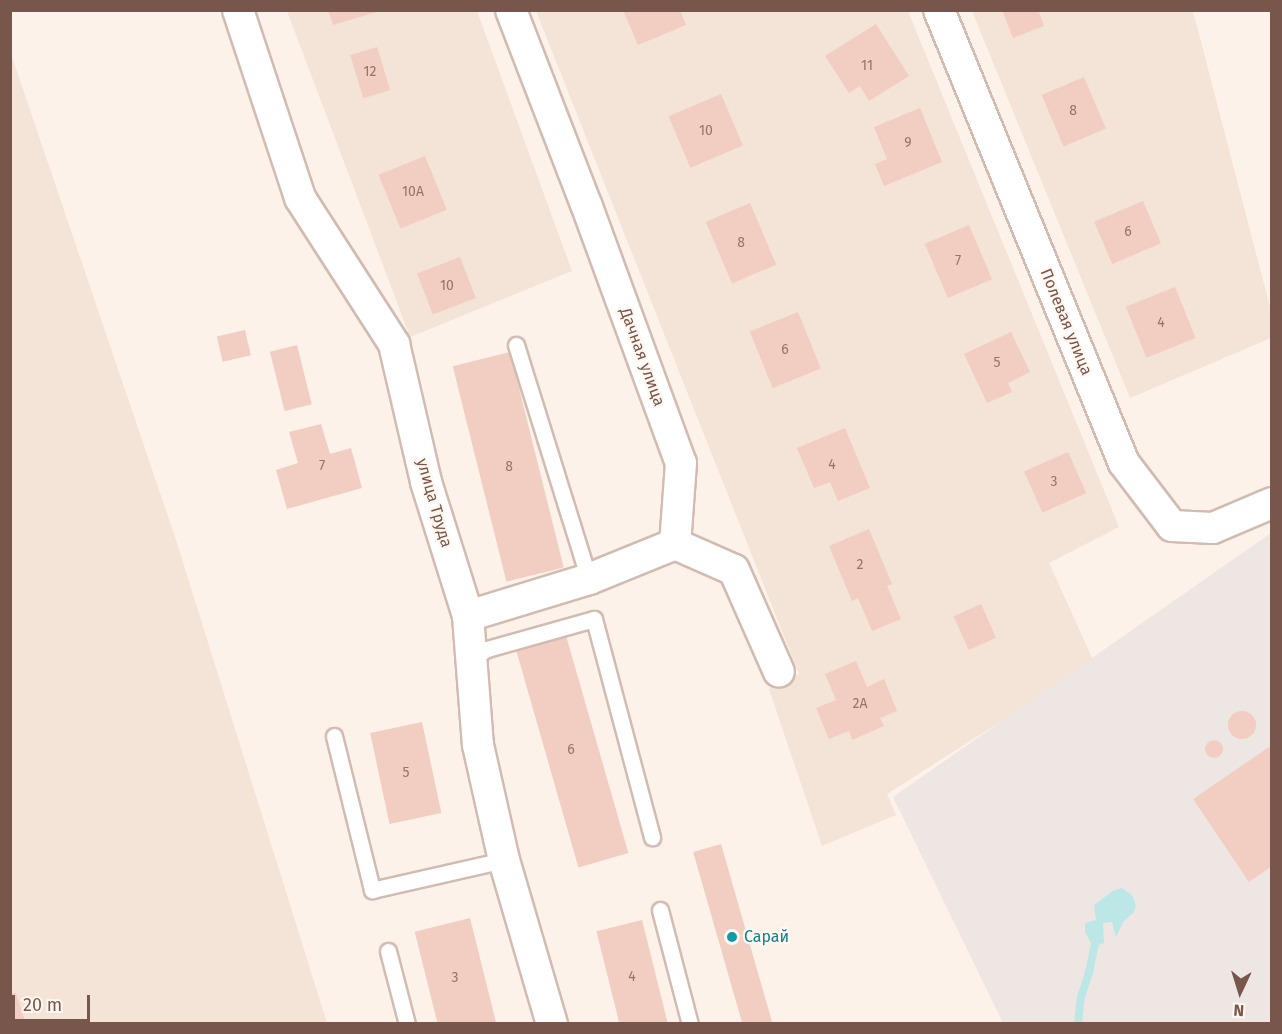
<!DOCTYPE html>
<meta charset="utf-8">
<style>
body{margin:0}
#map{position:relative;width:1282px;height:1034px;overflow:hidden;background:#fdf2e9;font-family:"Fira Sans",sans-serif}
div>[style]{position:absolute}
.residential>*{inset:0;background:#f4e3d7}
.industrial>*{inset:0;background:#eee6e2}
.water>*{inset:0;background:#bde7e7}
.stream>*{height:8px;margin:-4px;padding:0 4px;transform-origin:4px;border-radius:4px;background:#bde7e7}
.building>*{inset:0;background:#f2cdc1;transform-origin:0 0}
.round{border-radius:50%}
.roads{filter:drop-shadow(2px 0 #d2bbb1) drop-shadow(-2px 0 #d2bbb1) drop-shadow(0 2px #d2bbb1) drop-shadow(0 -2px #d2bbb1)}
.service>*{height:15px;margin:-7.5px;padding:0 7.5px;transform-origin:7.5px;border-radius:7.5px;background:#fff}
.minor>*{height:30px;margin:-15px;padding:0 15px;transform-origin:15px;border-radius:15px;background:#fff}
.dots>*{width:16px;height:16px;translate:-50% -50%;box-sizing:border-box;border:3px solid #fff7f0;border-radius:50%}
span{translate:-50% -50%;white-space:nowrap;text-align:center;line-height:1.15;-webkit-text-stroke:4.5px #fff7f0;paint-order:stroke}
.number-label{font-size:14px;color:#967469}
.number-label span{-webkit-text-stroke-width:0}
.street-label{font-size:16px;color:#78564c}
.culture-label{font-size:16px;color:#0d838f}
.left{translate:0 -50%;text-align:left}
.frame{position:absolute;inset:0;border:12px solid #78564c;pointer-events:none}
.north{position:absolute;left:1210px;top:962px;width:60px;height:60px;-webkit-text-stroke:4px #fff7f0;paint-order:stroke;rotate:184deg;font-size:16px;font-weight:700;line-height:24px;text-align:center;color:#78564c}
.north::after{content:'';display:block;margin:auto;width:21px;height:27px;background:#78564c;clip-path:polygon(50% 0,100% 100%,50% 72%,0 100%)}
.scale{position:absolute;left:12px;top:995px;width:78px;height:27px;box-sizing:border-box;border:3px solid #78564c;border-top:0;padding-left:8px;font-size:18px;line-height:21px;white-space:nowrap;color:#78564c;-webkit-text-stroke:4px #fff7f0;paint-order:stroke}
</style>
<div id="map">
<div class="residential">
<i style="clip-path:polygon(287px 11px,477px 11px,572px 271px,410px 337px)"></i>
<i style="clip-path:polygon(536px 11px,908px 11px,1119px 527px,1049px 563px,1094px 662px,887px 794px,896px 815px,822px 846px,769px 689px,799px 674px)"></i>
<i style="clip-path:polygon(972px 11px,1193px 11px,1271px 311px,1271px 338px,1130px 398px)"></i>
<i style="clip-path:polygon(10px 51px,176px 540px,327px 1023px,11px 1023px)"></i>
</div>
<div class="industrial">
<i style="clip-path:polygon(1271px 533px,1271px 1023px,1003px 1023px,893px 797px)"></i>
</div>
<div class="water">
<i style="clip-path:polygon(1122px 888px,1132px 895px,1136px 906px,1134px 912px,1123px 922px,1116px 937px,1112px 922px,1103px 923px,1104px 943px,1093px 947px,1085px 932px,1085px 923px,1096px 920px,1094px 905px,1114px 890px)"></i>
</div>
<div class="stream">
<i style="left:1078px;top:1024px;width:27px;rotate:-84deg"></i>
<i style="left:1081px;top:997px;width:26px;rotate:-72deg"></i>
<i style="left:1089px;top:972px;width:35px;rotate:-78deg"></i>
</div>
<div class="building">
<i style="clip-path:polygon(328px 10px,380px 10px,380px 11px,333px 25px)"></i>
<i style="clip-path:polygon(623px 10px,680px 10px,686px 25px,638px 45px)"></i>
<i style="clip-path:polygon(1002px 10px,1038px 10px,1044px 26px,1013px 38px)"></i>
<i style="clip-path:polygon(876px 24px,909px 76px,869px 101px,860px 86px,849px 93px,825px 56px)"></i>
<i style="left:377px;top:47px;width:45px;height:28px;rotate:73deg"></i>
<i style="left:1084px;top:77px;width:56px;height:46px;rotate:67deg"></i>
<i style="left:721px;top:94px;width:56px;height:57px;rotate:67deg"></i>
<i style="clip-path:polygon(920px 108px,942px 162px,884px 186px,875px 164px,887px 159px,874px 127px)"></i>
<i style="left:425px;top:156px;width:58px;height:50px;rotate:68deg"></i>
<i style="left:1143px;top:201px;width:46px;height:53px;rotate:67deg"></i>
<i style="left:750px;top:203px;width:67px;height:48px;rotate:67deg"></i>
<i style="left:969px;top:225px;width:59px;height:48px;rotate:67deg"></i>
<i style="left:460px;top:257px;width:44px;height:46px;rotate:69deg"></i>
<i style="left:1175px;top:287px;width:55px;height:53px;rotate:68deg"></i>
<i style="left:798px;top:312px;width:61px;height:52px;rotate:68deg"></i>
<i style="left:245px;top:330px;width:26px;height:29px;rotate:77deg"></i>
<i style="clip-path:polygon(1011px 332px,1030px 372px,1008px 383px,1012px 392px,987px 403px,964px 354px)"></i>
<i style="left:297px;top:345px;width:61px;height:28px;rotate:76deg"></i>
<i style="left:510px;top:352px;width:222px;height:59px;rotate:76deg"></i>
<i style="clip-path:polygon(321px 424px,330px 454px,351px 448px,362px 488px,287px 509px,276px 470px,298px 463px,289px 432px)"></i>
<i style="clip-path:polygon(845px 428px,870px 488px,838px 501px,830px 482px,814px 488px,797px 448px)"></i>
<i style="left:1068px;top:452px;width:45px;height:48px;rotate:66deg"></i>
<i style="clip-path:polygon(869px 529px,892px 584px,887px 586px,901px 619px,872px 631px,858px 598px,852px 601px,829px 546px)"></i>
<i style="left:981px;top:604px;width:37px;height:30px;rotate:66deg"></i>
<i style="left:565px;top:632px;width:230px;height:52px;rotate:74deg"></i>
<i style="clip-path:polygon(856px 661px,867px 687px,884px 679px,897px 711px,880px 718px,884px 726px,852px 740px,849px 731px,829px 739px,816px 708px,836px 700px,825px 674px)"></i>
<i class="round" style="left:1228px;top:711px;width:28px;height:28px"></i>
<i style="left:422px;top:722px;width:93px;height:53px;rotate:78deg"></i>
<i class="round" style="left:1205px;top:740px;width:18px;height:18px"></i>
<i style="clip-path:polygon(1272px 745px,1272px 866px,1249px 882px,1193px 799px)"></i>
<i style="left:721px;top:844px;width:187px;height:29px;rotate:74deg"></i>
<i style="left:470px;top:918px;width:109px;height:57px;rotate:76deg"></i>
<i style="left:642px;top:920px;width:107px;height:47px;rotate:76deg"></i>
<i style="clip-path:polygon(16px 993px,26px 1024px,10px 1024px,10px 994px)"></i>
</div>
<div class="roads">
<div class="service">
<i style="left:516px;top:345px;width:245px;rotate:72.7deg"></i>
<i style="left:471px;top:659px;width:19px;rotate:-32deg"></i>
<i style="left:487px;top:649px;width:111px;rotate:-15.7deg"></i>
<i style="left:594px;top:619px;width:226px;rotate:75.1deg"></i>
<i style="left:334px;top:736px;width:159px;rotate:76.1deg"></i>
<i style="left:372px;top:890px;width:135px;rotate:-12.8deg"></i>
<i style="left:660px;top:910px;width:118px;rotate:75.3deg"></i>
<i style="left:388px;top:951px;width:75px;rotate:75.4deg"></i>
</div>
<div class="minor">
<i style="left:238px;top:10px;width:198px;rotate:71.7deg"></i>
<i style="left:300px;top:198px;width:174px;rotate:57.2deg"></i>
<i style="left:394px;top:344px;width:142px;rotate:76.9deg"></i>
<i style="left:426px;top:482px;width:140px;rotate:72.6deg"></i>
<i style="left:468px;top:616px;width:129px;rotate:85.6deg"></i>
<i style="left:478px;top:745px;width:118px;rotate:77.3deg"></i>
<i style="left:504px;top:860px;width:171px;rotate:73.7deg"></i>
<i style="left:511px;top:10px;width:208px;rotate:68.9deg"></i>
<i style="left:586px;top:204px;width:276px;rotate:69.9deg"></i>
<i style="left:681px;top:463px;width:81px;rotate:94.2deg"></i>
<i style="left:675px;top:544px;width:64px;rotate:23.8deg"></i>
<i style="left:734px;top:570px;width:111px;rotate:66.2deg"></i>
<i style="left:939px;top:10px;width:489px;rotate:67.8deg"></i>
<i style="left:1124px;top:463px;width:79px;rotate:52.7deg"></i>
<i style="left:1172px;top:526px;width:41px;rotate:2.8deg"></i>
<i style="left:1213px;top:528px;width:64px;rotate:-23deg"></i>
<i style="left:468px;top:616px;width:127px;rotate:-17deg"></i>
<i style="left:589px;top:579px;width:93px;rotate:-22.1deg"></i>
</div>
</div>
<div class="dots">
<i style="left:732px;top:937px;background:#0f9aa8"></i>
</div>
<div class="number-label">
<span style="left:867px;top:66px">11</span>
<span style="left:370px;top:72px">12</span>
<span style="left:1073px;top:111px">8</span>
<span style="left:706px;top:131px">10</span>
<span style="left:908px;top:143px">9</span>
<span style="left:413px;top:192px">10А</span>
<span style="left:1128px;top:232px">6</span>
<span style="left:741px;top:243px">8</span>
<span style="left:958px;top:261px">7</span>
<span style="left:447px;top:286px">10</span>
<span style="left:1161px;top:323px">4</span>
<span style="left:785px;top:350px">6</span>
<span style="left:997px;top:363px">5</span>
<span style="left:832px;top:465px">4</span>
<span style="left:322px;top:466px">7</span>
<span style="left:509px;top:467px">8</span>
<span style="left:1054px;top:482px">3</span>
<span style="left:860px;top:565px">2</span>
<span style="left:860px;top:704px">2А</span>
<span style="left:571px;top:750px">6</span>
<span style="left:406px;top:773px">5</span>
<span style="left:632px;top:977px">4</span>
<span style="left:455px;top:978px">3</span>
</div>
<div class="street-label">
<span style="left:1066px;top:322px;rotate:68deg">Полевая улица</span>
<span style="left:642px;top:357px;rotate:70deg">Дачная улица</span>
<span style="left:434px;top:503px;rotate:74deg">улица Труда</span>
</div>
<div class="culture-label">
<span class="left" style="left:744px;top:937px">Сарай</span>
</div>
<div class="frame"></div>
<div class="north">N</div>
<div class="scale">20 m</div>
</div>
